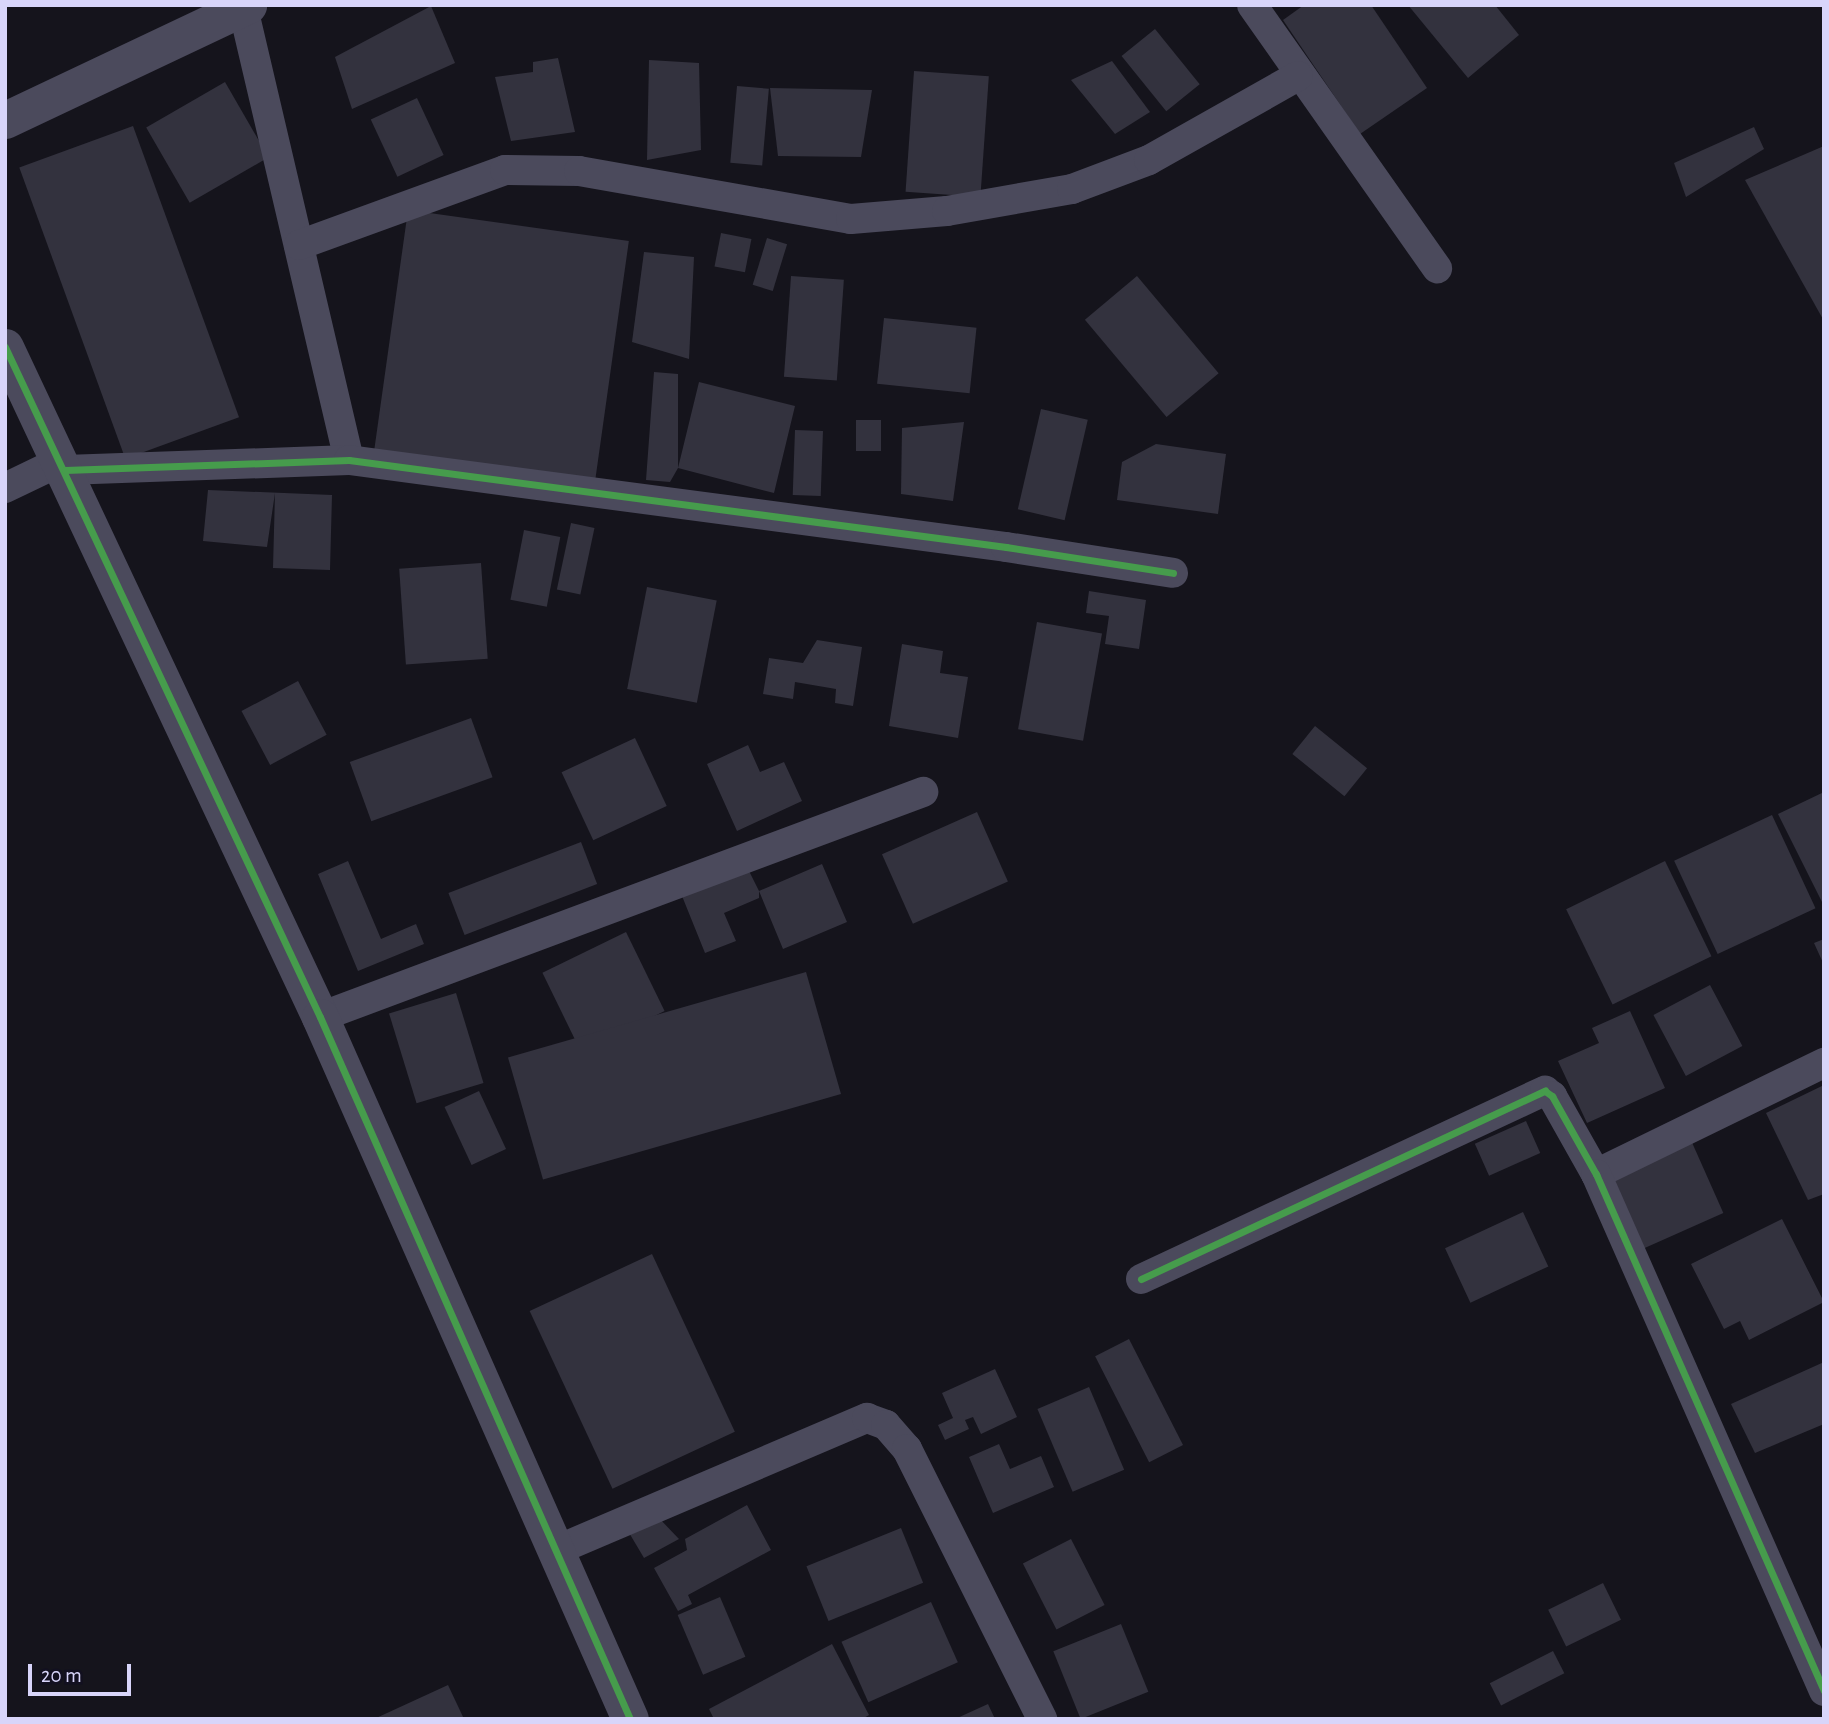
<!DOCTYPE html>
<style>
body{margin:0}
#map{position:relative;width:1829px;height:1724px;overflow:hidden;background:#15141c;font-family:"Alegreya Sans",sans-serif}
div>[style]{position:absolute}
.building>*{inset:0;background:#33323e;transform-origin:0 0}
.minor>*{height:30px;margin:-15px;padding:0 15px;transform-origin:15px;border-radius:15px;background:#4b4a5c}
.tertiary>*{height:37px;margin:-18.5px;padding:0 18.5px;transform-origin:18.5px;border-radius:18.5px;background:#4b4a5c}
.cycleway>*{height:7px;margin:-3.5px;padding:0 3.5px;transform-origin:3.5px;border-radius:3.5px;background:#469c4c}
span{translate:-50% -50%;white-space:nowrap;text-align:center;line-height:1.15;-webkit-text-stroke:7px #121020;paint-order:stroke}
.frame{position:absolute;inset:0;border:7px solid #d8d5fa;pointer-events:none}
.scale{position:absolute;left:28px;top:1664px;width:103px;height:32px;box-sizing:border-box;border:4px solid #d8d5fa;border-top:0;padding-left:9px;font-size:21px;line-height:24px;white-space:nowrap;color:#d8d5fa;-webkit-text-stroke:5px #121020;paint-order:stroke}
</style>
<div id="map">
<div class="building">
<i style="clip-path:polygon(1304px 5px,1371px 5px,1427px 88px,1360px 134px,1283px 20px)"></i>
<i style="clip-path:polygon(1408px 5px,1495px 5px,1519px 35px,1468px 78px)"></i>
<i style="clip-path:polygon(431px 6px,455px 63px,352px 109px,335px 57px)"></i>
<i style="left:1155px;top:29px;width:71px;height:43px;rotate:51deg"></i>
<i style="clip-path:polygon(558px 58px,575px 132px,511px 141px,495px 77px,533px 72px,533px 62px)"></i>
<i style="clip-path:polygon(649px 60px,699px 63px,701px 150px,647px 160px)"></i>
<i style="clip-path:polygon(1112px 61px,1150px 112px,1115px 134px,1071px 80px)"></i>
<i style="left:914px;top:71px;width:75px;height:121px;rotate:4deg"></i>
<i style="left:225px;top:82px;width:87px;height:91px;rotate:60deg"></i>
<i style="left:737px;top:86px;width:32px;height:77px;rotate:5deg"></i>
<i style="clip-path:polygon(770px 88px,872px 90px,861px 157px,778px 156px)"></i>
<i style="left:417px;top:98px;width:63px;height:51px;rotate:65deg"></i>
<i style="left:133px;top:126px;width:310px;height:121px;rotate:70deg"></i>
<i style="clip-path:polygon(1754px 127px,1764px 149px,1686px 197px,1674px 163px)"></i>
<i style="clip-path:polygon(1824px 146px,1824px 321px,1745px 180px)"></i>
<i style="left:408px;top:210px;width:223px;height:247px;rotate:8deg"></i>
<i style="left:721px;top:233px;width:31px;height:34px;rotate:11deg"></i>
<i style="left:767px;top:238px;width:21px;height:49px;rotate:17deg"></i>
<i style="clip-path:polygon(644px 252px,694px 257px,689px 359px,632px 342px)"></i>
<i style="left:791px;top:276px;width:53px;height:101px;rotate:4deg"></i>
<i style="left:1137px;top:276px;width:127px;height:68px;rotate:50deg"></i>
<i style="left:884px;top:318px;width:93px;height:66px;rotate:6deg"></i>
<i style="clip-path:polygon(654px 372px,678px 374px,678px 468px,699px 382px,795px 406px,774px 493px,678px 468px,670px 482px,646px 480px)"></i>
<i style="left:1041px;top:409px;width:48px;height:103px;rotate:13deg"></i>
<i style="left:856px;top:420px;width:25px;height:31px"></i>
<i style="clip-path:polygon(964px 422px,953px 501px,901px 494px,902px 428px)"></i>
<i style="left:795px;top:430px;width:28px;height:65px;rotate:2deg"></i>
<i style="clip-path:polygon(1156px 444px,1226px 454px,1218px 514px,1117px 500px,1122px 462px)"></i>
<i style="clip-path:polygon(208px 490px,332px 495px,330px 570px,273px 568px,275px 493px,267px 547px,203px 541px)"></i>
<i style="left:571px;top:523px;width:24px;height:68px;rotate:12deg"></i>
<i style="left:524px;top:530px;width:37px;height:71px;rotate:11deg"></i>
<i style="left:481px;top:563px;width:96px;height:82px;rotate:86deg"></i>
<i style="left:647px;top:587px;width:71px;height:104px;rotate:11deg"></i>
<i style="clip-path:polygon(1089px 591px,1146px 600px,1139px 649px,1105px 644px,1109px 616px,1086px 613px)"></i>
<i style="left:1037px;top:622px;width:66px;height:109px;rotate:10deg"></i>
<i style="clip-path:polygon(817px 640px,862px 647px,853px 706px,835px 703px,836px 689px,795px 682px,793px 699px,763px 694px,769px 658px,803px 663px)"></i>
<i style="clip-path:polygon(902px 644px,943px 651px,940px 673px,968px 677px,958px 738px,889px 726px)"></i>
<i style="left:298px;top:681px;width:61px;height:64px;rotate:62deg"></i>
<i style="left:471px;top:718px;width:63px;height:129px;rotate:70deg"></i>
<i style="left:1315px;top:726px;width:67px;height:36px;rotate:39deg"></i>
<i style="left:635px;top:738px;width:75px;height:81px;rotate:65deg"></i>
<i style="clip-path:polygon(748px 745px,760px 772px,784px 762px,802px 801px,737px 831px,707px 764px)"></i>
<i style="clip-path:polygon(1824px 792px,1824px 906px,1778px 814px)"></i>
<i style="left:977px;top:812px;width:76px;height:104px;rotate:66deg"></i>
<i style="left:1772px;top:815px;width:103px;height:108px;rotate:65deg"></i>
<i style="left:581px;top:842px;width:45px;height:142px;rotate:69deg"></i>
<i style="clip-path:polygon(348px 861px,381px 939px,416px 924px,424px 944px,358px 971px,318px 874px)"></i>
<i style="left:1665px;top:861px;width:106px;height:110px;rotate:64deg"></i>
<i style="clip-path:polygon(822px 864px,847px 922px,783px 949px,759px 891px,759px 898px,724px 913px,736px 941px,705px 953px,682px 896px,748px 869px,759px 891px)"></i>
<i style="left:626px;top:932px;width:88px;height:93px;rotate:64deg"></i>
<i style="clip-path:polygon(1824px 939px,1824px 965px,1814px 943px)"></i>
<i style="left:806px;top:972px;width:127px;height:310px;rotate:74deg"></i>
<i style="left:1710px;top:985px;width:69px;height:64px;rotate:62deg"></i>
<i style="left:456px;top:993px;width:94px;height:70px;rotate:73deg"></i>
<i style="clip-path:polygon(1630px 1011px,1665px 1088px,1587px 1123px,1558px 1061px,1599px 1043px,1592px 1028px)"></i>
<i style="clip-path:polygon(1824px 1085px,1824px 1194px,1808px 1200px,1766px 1113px)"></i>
<i style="left:479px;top:1091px;width:64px;height:38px;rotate:65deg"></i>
<i style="left:1526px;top:1121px;width:35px;height:56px;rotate:66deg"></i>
<i style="left:1690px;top:1138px;width:82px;height:91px;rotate:66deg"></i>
<i style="left:1523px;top:1212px;width:60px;height:86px;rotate:65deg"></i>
<i style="clip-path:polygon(1782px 1219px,1824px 1302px,1749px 1340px,1740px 1321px,1724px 1329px,1691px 1264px)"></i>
<i style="left:652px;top:1254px;width:196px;height:135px;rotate:65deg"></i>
<i style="left:1129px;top:1339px;width:119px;height:38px;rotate:63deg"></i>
<i style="clip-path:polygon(1824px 1362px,1824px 1424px,1755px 1453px,1731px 1404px)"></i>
<i style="clip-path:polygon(995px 1369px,1017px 1417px,981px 1434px,973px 1417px,965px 1420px,969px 1429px,945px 1440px,938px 1425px,953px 1418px,942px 1393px)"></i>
<i style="left:1089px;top:1387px;width:90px;height:56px;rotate:67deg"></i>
<i style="clip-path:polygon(999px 1444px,1010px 1469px,1041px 1456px,1054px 1487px,993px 1513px,969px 1457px)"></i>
<i style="clip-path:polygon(747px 1505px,771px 1550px,688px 1595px,692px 1604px,678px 1611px,654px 1568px,687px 1550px,685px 1539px)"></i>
<i style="clip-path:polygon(657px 1516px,679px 1539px,644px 1558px,628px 1531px)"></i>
<i style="left:901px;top:1528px;width:59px;height:102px;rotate:68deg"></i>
<i style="left:1071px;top:1539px;width:74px;height:54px;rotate:63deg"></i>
<i style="left:1603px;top:1583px;width:41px;height:61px;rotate:64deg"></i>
<i style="left:720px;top:1597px;width:65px;height:46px;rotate:67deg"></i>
<i style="left:931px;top:1602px;width:66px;height:98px;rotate:66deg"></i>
<i style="left:1121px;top:1624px;width:73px;height:73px;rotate:68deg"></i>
<i style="clip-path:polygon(832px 1644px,869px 1715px,862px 1719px,714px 1719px,709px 1709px)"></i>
<i style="left:1553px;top:1651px;width:25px;height:71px;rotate:63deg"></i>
<i style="clip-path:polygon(448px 1685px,464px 1719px,374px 1719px)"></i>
<i style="clip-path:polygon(988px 1704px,995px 1719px,955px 1719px)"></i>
</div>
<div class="minor">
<i style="left:1252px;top:5px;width:322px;rotate:54.9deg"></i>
<i style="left:243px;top:8px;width:464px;rotate:76.8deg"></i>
<i style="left:299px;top:245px;width:219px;rotate:-20deg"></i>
<i style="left:505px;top:170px;width:74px;rotate:0.8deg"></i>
<i style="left:579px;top:171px;width:276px;rotate:10deg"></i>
<i style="left:851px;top:219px;width:96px;rotate:-4.8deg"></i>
<i style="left:947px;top:211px;width:127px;rotate:-10deg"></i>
<i style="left:1072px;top:189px;width:82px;rotate:-20.6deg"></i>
<i style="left:1149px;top:160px;width:171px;rotate:-29.4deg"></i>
<i style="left:65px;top:470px;width:284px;rotate:-2deg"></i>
<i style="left:349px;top:460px;width:663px;rotate:7.54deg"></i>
<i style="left:1006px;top:547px;width:169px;rotate:8.8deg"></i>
<i style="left:5px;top:488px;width:62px;rotate:-25.7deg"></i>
<i style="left:320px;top:1017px;width:644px;rotate:-20.46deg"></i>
<i style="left:1596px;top:1174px;width:254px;rotate:-26deg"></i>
<i style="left:1141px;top:1279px;width:446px;rotate:-25deg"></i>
<i style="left:1545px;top:1091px;width:9px;rotate:36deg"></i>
<i style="left:1552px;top:1096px;width:90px;rotate:60.6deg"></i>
<i style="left:1596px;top:1174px;width:565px;rotate:66.2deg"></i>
<i style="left:557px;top:1550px;width:337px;rotate:-23.1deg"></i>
<i style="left:867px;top:1418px;width:20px;rotate:20deg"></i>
<i style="left:886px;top:1425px;width:32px;rotate:49deg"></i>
<i style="left:907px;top:1449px;width:302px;rotate:63.4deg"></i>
</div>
<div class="tertiary">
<i style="left:5px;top:120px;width:269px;rotate:-25.3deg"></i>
<i style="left:5px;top:347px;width:740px;rotate:64.82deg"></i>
<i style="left:320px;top:1017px;width:767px;rotate:66.17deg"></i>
</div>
<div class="cycleway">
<i style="left:5px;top:347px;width:740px;rotate:64.82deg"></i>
<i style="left:320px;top:1017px;width:767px;rotate:66.17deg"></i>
<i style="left:65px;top:470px;width:284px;rotate:-2deg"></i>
<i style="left:349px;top:460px;width:663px;rotate:7.54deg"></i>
<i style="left:1006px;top:547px;width:169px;rotate:8.8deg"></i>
<i style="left:1141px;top:1279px;width:446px;rotate:-25deg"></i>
<i style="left:1545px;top:1091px;width:9px;rotate:36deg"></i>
<i style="left:1552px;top:1096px;width:90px;rotate:60.6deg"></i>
<i style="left:1596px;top:1174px;width:565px;rotate:66.2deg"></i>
</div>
<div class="frame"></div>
<div class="scale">20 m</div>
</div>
